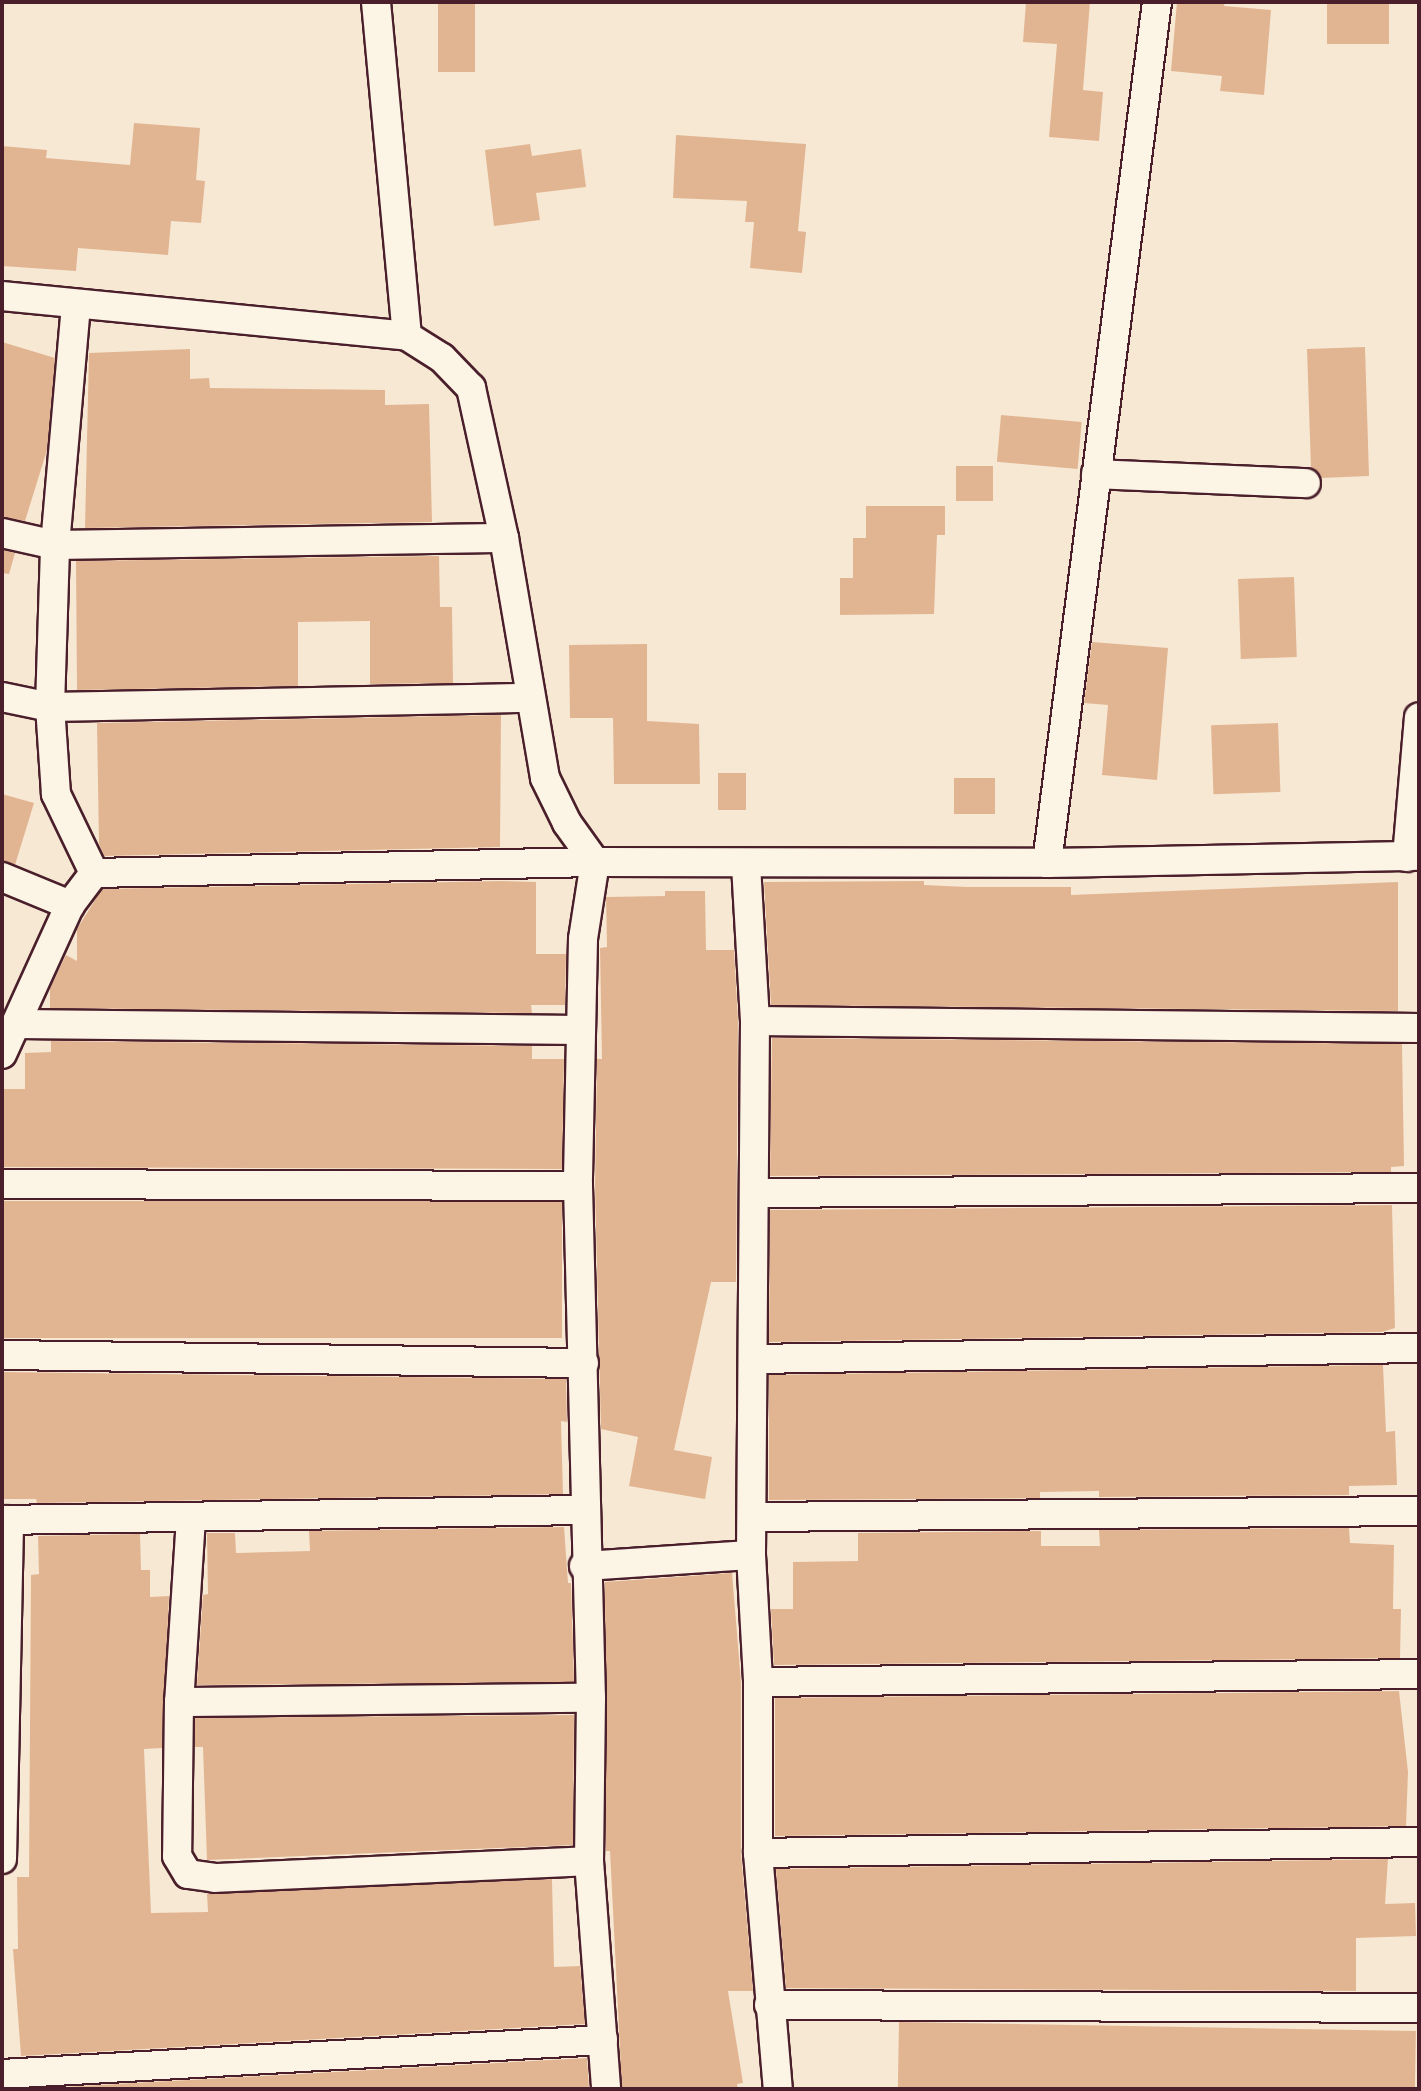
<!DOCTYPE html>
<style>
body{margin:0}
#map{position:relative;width:1421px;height:2091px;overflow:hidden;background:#f7e8d4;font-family:Itim,sans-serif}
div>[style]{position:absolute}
.building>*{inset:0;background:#e2b592;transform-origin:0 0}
.roads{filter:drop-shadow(2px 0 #4a1f2b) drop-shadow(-2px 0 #4a1f2b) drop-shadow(0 2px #4a1f2b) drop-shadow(0 -2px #4a1f2b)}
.street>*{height:28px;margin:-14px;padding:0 14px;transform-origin:14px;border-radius:14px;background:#fcf5e5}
span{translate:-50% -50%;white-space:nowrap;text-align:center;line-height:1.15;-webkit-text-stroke:6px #fcf5e5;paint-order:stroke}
.frame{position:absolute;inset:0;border:4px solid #4a1f2b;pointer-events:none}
</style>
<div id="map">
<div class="building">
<i style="left:438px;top:2px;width:37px;height:70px"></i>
<i style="clip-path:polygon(1026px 2px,1090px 2px,1083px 90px,1103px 92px,1099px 141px,1049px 137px,1057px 44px,1023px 42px)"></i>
<i style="clip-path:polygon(1177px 2px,1225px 2px,1224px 6px,1271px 10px,1264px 95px,1220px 91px,1222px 76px,1171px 71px)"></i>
<i style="left:1327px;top:2px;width:62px;height:42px"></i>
<i style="clip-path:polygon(134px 123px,200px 128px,196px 180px,205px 181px,201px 223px,171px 221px,168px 255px,78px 248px,76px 271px,2px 266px,2px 146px,47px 150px,46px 158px,130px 165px)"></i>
<i style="clip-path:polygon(676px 135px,806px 144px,798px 231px,806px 232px,802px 273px,750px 268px,754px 222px,745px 222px,747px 201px,673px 198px)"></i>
<i style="clip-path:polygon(530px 144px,532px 156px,581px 149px,586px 187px,536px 193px,540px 220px,494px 226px,485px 150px)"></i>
<i style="clip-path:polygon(2px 342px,55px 358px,47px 450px,25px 521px,2px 517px)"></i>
<i style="clip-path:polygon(1365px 347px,1369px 476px,1321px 478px,1311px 468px,1307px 349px)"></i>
<i style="clip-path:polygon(190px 349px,190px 379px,209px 378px,210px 388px,385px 390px,385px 405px,429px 404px,432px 522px,85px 528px,89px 353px)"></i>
<i style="left:1001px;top:415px;width:81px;height:47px;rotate:5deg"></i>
<i style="left:956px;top:466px;width:37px;height:35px"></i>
<i style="clip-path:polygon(866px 506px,945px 506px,945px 535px,937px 535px,934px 614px,840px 615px,840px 578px,853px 578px,853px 538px,866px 538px)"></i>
<i style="clip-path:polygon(2px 550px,15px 553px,9px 574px,2px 573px)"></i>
<i style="clip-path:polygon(439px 556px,440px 607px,452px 607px,453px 683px,370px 684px,370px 621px,298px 622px,298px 686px,77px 690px,76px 561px)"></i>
<i style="left:1294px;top:577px;width:80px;height:56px;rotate:88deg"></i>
<i style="clip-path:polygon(1092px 642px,1168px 648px,1157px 780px,1102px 775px,1108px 705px,1084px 703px)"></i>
<i style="clip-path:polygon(647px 644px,647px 721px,699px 724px,700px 784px,614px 784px,613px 718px,570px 718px,569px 645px)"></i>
<i style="clip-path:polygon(501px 715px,500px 847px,104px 856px,99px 844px,97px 723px)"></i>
<i style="left:1278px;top:723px;width:69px;height:67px;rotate:88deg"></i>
<i style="left:746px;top:773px;width:37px;height:28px;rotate:90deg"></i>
<i style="left:954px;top:778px;width:41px;height:36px"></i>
<i style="clip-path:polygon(2px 794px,34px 803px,15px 865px,2px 861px)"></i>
<i style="clip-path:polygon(500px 881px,536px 882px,536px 954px,566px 954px,565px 1005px,531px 1005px,532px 1013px,50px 1008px,50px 988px,66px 955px,77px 961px,77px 929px,102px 889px)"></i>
<i style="clip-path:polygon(924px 881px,924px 885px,967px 887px,1071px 887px,1071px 895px,1398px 882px,1398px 1011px,771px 1005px,764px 882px)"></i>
<i style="clip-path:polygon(665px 891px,705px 891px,706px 950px,734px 950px,738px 1021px,736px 1282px,711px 1282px,674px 1450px,712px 1457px,705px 1499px,629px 1486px,638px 1437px,601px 1429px,595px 1186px,597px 1059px,602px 1059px,600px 948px,607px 947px,606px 897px,665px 896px)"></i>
<i style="clip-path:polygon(772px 1038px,1402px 1044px,1404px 1166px,1391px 1167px,1391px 1172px,770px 1176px)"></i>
<i style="clip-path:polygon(51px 1041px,532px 1046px,532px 1059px,564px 1059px,562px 1169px,2px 1167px,2px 1089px,25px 1089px,25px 1053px,51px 1052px)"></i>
<i style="left:2px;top:1201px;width:560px;height:137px"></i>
<i style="clip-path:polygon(1392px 1205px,1395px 1328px,1382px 1332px,769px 1342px,770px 1210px)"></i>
<i style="clip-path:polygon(1383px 1365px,1386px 1432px,1395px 1431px,1397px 1485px,1349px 1486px,1349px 1495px,1099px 1497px,1099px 1491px,1040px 1492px,1040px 1498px,769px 1500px,769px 1375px)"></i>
<i style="clip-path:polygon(2px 1372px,566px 1379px,567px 1422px,561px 1421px,563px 1494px,37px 1503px,36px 1499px,2px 1499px)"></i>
<i style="clip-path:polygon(564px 1527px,568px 1583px,571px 1583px,574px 1682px,197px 1685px,203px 1595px,208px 1594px,207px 1533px,235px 1533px,236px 1553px,310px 1551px,309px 1531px)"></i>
<i style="clip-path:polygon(1349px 1528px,1350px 1543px,1394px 1545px,1393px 1609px,1401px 1609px,1400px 1658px,774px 1665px,771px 1609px,793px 1609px,793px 1562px,858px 1561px,858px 1533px,1041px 1531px,1041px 1546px,1100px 1546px,1099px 1530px)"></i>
<i style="clip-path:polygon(140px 1534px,141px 1570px,150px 1570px,150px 1597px,169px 1596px,162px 1748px,144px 1749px,151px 1913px,208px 1912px,207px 1894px,552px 1879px,554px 1967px,580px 1966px,585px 2024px,21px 2056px,13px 1949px,18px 1949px,17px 1877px,29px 1877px,31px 1575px,39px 1574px,38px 1536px)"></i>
<i style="clip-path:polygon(732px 1573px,741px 1682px,741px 1854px,753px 1991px,728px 1991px,743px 2083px,737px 2084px,738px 2089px,622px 2089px,610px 1851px,606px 1851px,605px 1582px)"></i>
<i style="clip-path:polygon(1399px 1691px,1408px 1772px,1406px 1826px,775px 1836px,775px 1698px)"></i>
<i style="clip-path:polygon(574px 1715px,573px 1845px,207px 1860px,203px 1747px,195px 1747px,195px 1718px)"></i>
<i style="clip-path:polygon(1388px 1859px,1385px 1904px,1415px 1903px,1416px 1936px,1356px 1938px,1356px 1991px,786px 1988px,776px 1869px)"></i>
<i style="left:899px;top:2022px;width:517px;height:67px;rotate:1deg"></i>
<i style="clip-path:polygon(587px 2058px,589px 2089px,27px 2089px)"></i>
</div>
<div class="roads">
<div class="street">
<i style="left:376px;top:2px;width:335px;rotate:84.7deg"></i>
<i style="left:2px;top:296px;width:407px;rotate:5.6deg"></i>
<i style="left:407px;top:336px;width:41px;rotate:32.2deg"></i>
<i style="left:442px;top:358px;width:42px;rotate:46deg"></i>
<i style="left:471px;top:388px;width:154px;rotate:77.6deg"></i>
<i style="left:504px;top:538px;width:243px;rotate:80.3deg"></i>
<i style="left:545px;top:778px;width:50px;rotate:63.9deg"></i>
<i style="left:567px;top:823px;width:48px;rotate:54.3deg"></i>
<i style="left:595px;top:862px;width:452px;rotate:0.1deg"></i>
<i style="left:1047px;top:863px;width:372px;rotate:-1.1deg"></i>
<i style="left:1096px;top:474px;width:210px;rotate:2.5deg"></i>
<i style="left:2px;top:533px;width:54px;rotate:12.8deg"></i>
<i style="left:55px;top:545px;width:449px;rotate:-0.9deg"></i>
<i style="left:2px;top:697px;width:49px;rotate:11.8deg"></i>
<i style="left:50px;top:707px;width:480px;rotate:-1.1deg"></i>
<i style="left:1407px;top:857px;width:140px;rotate:-85.1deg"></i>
<i style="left:1047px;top:863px;width:868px;rotate:-82.72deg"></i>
<i style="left:746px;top:865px;width:156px;rotate:86.7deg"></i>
<i style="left:755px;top:1021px;width:534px;rotate:90.43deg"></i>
<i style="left:751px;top:1555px;width:127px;rotate:86.8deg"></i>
<i style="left:758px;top:1682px;width:171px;rotate:90deg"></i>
<i style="left:758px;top:1853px;width:237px;rotate:85.2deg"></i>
<i style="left:94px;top:873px;width:501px;rotate:-1.26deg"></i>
<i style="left:595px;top:862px;width:78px;rotate:98.9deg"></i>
<i style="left:583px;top:939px;width:247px;rotate:91.2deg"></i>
<i style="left:578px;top:1186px;width:512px;rotate:88.55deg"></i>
<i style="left:591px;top:1698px;width:163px;rotate:90.7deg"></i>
<i style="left:589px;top:1861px;width:229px;rotate:85.7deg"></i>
<i style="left:2px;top:877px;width:74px;rotate:22.4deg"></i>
<i style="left:755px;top:1021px;width:664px;rotate:0.6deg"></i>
<i style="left:18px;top:1024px;width:560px;rotate:0.61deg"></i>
<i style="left:2px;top:1054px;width:164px;rotate:-65.5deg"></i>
<i style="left:70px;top:905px;width:40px;rotate:-53deg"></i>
<i style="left:94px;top:873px;width:88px;rotate:-115.7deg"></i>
<i style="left:56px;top:794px;width:87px;rotate:-93.9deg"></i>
<i style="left:50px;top:707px;width:162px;rotate:-88.2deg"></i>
<i style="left:55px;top:545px;width:240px;rotate:-85deg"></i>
<i style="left:2px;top:1184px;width:576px;rotate:0.2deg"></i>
<i style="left:755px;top:1193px;width:664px;rotate:-0.43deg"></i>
<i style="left:2px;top:1355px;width:582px;rotate:0.79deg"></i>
<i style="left:754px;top:1359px;width:665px;rotate:-0.95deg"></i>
<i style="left:753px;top:1517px;width:666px;rotate:-0.52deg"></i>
<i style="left:191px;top:1518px;width:184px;rotate:93.7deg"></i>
<i style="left:179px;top:1702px;width:154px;rotate:90.7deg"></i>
<i style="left:177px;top:1856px;width:21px;rotate:59deg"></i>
<i style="left:188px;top:1874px;width:27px;rotate:8deg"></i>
<i style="left:215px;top:1878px;width:374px;rotate:-2.6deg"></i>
<i style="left:2px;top:1520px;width:581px;rotate:-0.99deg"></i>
<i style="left:584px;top:1566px;width:167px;rotate:-3.8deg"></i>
<i style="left:758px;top:1682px;width:661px;rotate:-0.69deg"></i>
<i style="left:179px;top:1702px;width:412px;rotate:-0.6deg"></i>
<i style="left:758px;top:1853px;width:661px;rotate:-0.95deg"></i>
<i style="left:2px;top:1859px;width:339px;rotate:-88.8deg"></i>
<i style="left:769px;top:2005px;width:650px;rotate:0.26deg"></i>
<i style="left:2px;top:2074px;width:602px;rotate:-3.24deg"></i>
</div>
</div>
<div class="frame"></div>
</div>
